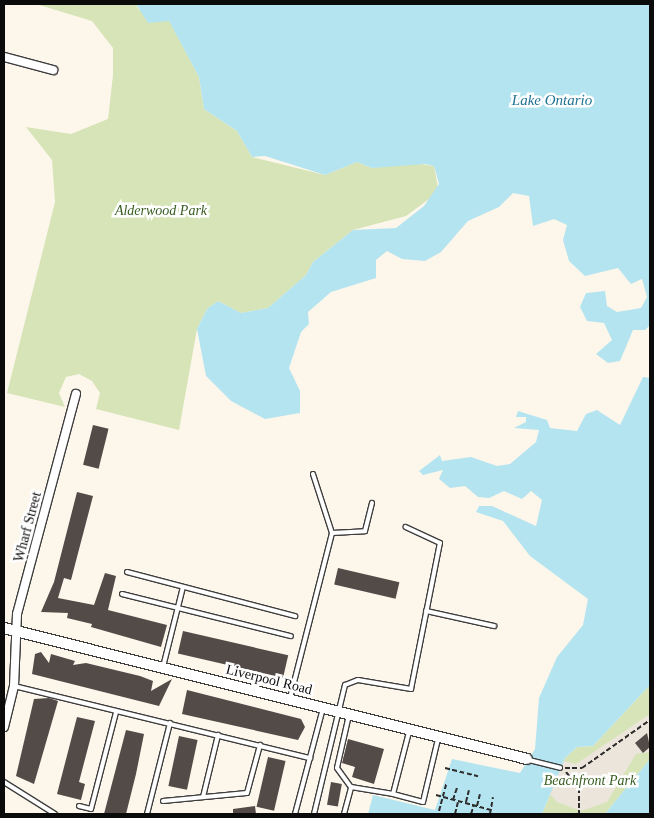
<!DOCTYPE html>
<style>
body{margin:0}
#map{position:relative;width:654px;height:818px;overflow:hidden;background:#fdf7eb;font-family:Georgia,serif}
div>[style]{position:absolute}
.green>*{inset:0;background:#d6e4b8}
.plaza>*{inset:0;background:#ece5db}
.water>*{inset:0;background:#b4e4f0}
.building>*{inset:0;background:#534b48;transform-origin:0 0}
.path>*{height:2px;margin-top:-1px;transform-origin:0;background:repeating-linear-gradient(90deg,#2d2d2d 0 5px,transparent 0 7.5px)}
.roads{filter:drop-shadow(1px 0 #3e3e3e) drop-shadow(-1px 0 #3e3e3e) drop-shadow(0 1px #3e3e3e) drop-shadow(0 -1px #3e3e3e)}
.service>*{height:4px;margin:-2px;padding:0 2px;transform-origin:2px;border-radius:2px;background:#fff}
.minor>*{height:8px;margin:-4px;padding:0 4px;transform-origin:4px;border-radius:4px;background:#fff}
.tertiary>*{height:10px;margin:-5px;padding:0 5px;transform-origin:5px;border-radius:5px;background:#fff}
span{translate:-50% -50%;white-space:nowrap;text-align:center;line-height:1.15;-webkit-text-stroke:5px #fff;paint-order:stroke}
.park-label{font-size:14px;color:#375d21;font-style:italic}
.street-label{font-size:14px;color:#0b0b0b}
.water-label{font-size:15px;color:#1f7292;font-style:italic}
.frame{position:absolute;inset:0;border:5px solid #0b0b0b;pointer-events:none}
</style>
<div id="map">
<div class="green">
<i style="clip-path:polygon(36px 4px,136px 4px,139px 10px,169px 20px,199px 77px,204px 109px,237px 131px,252px 157px,325px 175px,357px 162px,372px 168px,414px 163px,434px 166px,438px 187px,429px 199px,406px 216px,353px 230px,313px 262px,306px 275px,268px 308px,241px 313px,218px 301px,207px 309px,197px 329px,179px 430px,96px 409px,100px 393px,92px 381px,79px 374px,66px 377px,59px 393px,65px 407px,7px 393px,55px 202px,52px 160px,26px 127px,71px 134px,108px 119px,113px 75px,113px 48px,92px 21px)"></i>
<i style="clip-path:polygon(650px 685px,650px 759px,605px 814px,542px 814px,565px 758px,577px 747px,593px 746px)"></i>
</div>
<div class="plaza">
<i style="clip-path:polygon(650px 714px,650px 752px,636px 754px,607px 802px,581px 811px,557px 802px,548px 792px,563px 761px,576px 764px)"></i>
</div>
<div class="water">
<i style="clip-path:polygon(136px 4px,650px 4px,650px 325px,645px 330px,633px 330px,620px 361px,608px 363px,596px 354px,612px 340px,604px 323px,587px 321px,580px 307px,586px 293px,605px 291px,607px 306px,617px 312px,641px 308px,647px 297px,642px 279px,631px 284px,618px 268px,585px 276px,569px 261px,563px 240px,567px 225px,554px 219px,533px 226px,529px 196px,513px 193px,499px 207px,468px 221px,441px 252px,425px 261px,402px 259px,387px 251px,376px 260px,376px 278px,331px 292px,308px 312px,309px 324px,301px 332px,289px 368px,300px 391px,300px 413px,265px 419px,231px 401px,206px 376px,197px 329px,207px 309px,218px 301px,241px 313px,268px 308px,306px 275px,313px 262px,353px 230px,396px 228px,424px 206px,439px 184px,434px 166px,425px 164px,372px 168px,357px 162px,325px 175px,265px 156px,252px 157px,237px 131px,204px 109px,199px 77px,169px 21px,148px 23px)"></i>
<i style="clip-path:polygon(643px 377px,650px 378px,650px 685px,593px 746px,577px 747px,565px 758px,542px 814px,368px 814px,373px 795px,435px 810px,452px 759px,520px 773px,535px 749px,539px 698px,557px 657px,583px 625px,588px 599px,530px 556px,503px 521px,476px 512px,479px 506px,492px 506px,536px 526px,542px 500px,531px 491px,522px 499px,504px 491px,489px 498px,478px 497px,465px 486px,450px 488px,439px 479px,443px 470px,423px 475px,419px 471px,440px 455px,442px 461px,471px 457px,497px 466px,510px 464px,536px 442px,539px 430px,514px 428px,526px 422px,526px 417px,516px 417px,518px 411px,547px 420px,550px 428px,577px 431px,586px 414px,597px 410px,620px 425px)"></i>
<i style="clip-path:polygon(650px 759px,650px 814px,605px 814px,613px 804px)"></i>
</div>
<div class="building">
<i style="left:93px;top:425px;width:16px;height:41px;rotate:14deg"></i>
<i style="clip-path:polygon(77px 492px,93px 496px,71px 580px,64px 578px,58px 598px,94px 605px,105px 573px,116px 576px,108px 610px,167px 625px,161px 647px,91px 627px,92px 624px,67px 618px,68px 613px,41px 612px,54px 582px)"></i>
<i style="left:338px;top:568px;width:63px;height:17px;rotate:13deg"></i>
<i style="left:183px;top:631px;width:108px;height:23px;rotate:13deg"></i>
<i style="clip-path:polygon(41px 652px,49px 663px,51px 654px,75px 661px,73px 665px,86px 663px,140px 676px,153px 681px,151px 691px,172px 679px,159px 706px,32px 674px,35px 654px)"></i>
<i style="clip-path:polygon(187px 690px,301px 719px,305px 727px,298px 740px,182px 714px)"></i>
<i style="clip-path:polygon(49px 698px,58px 701px,34px 784px,16px 776px,34px 699px)"></i>
<i style="clip-path:polygon(77px 717px,95px 721px,79px 782px,85px 784px,81px 800px,57px 794px)"></i>
<i style="clip-path:polygon(126px 730px,144px 734px,136px 774px,126px 814px,104px 814px)"></i>
<i style="clip-path:polygon(647px 733px,650px 747px,643px 753px,635px 743px)"></i>
<i style="left:179px;top:736px;width:19px;height:51px;rotate:12deg"></i>
<i style="clip-path:polygon(348px 739px,384px 749px,374px 784px,352px 777px,355px 767px,342px 763px)"></i>
<i style="left:268px;top:757px;width:18px;height:51px;rotate:13deg"></i>
<i style="left:331px;top:782px;width:11px;height:23px;rotate:10deg"></i>
<i style="clip-path:polygon(255px 806px,256px 814px,233px 814px,233px 809px)"></i>
</div>
<div class="path">
<i style="left:445px;top:768px;width:34px;rotate:14deg"></i>
<i style="left:565px;top:768px;width:17px"></i>
<i style="left:582px;top:768px;width:83px;rotate:-35.2deg"></i>
<i style="left:566px;top:772px;width:21px;rotate:51deg"></i>
<i style="left:579px;top:788px;width:26px;rotate:90deg"></i>
<i style="left:436px;top:795px;width:57px;rotate:15.3deg"></i>
<i style="left:453px;top:800px;width:13px;rotate:-72deg"></i>
<i style="left:466px;top:802px;width:12px;rotate:-76deg"></i>
<i style="left:477px;top:806px;width:12px;rotate:-76deg"></i>
<i style="left:439px;top:811px;width:28px;rotate:-75deg"></i>
<i style="left:455px;top:814px;width:12px;rotate:-76deg"></i>
<i style="left:471px;top:814px;width:9px;rotate:-72deg"></i>
<i style="left:490px;top:814px;width:17px;rotate:-80deg"></i>
</div>
<div class="roads">
<div class="service">
<i style="left:332px;top:533px;width:33px;rotate:-3deg"></i>
<i style="left:365px;top:531px;width:29px;rotate:-76deg"></i>
<i style="left:127px;top:572px;width:174px;rotate:14.7deg"></i>
<i style="left:122px;top:594px;width:174px;rotate:14deg"></i>
<i style="left:426px;top:611px;width:70px;rotate:12.4deg"></i>
<i style="left:163px;top:667px;width:82px;rotate:-76deg"></i>
<i style="left:14px;top:686px;width:305px;rotate:13.7deg"></i>
<i style="left:290px;top:698px;width:170px;rotate:-75.7deg"></i>
<i style="left:332px;top:533px;width:62px;rotate:-107.9deg"></i>
<i style="left:349px;top:715px;width:54px;rotate:102.8deg"></i>
<i style="left:337px;top:768px;width:24px;rotate:54deg"></i>
<i style="left:409px;top:732px;width:64px;rotate:104.5deg"></i>
<i style="left:393px;top:794px;width:31px;rotate:15deg"></i>
<i style="left:423px;top:802px;width:65px;rotate:-76.6deg"></i>
<i style="left:529px;top:760px;width:32px;rotate:14deg"></i>
<i style="left:4px;top:782px;width:60px;rotate:32.1deg"></i>
<i style="left:203px;top:797px;width:64px;rotate:-76.4deg"></i>
<i style="left:163px;top:801px;width:84px;rotate:-5.4deg"></i>
<i style="left:247px;top:793px;width:50px;rotate:-74.8deg"></i>
<i style="left:79px;top:806px;width:12px;rotate:14deg"></i>
<i style="left:91px;top:809px;width:100px;rotate:-75.5deg"></i>
<i style="left:147px;top:814px;width:94px;rotate:-75.8deg"></i>
<i style="left:295px;top:814px;width:110px;rotate:-75.2deg"></i>
<i style="left:314px;top:814px;width:133px;rotate:-76.5deg"></i>
<i style="left:345px;top:685px;width:14px;rotate:-21deg"></i>
<i style="left:358px;top:680px;width:54px;rotate:9.6deg"></i>
<i style="left:411px;top:689px;width:149px;rotate:-78.8deg"></i>
<i style="left:440px;top:543px;width:38px;rotate:-155deg"></i>
<i style="left:344px;top:814px;width:28px;rotate:-75deg"></i>
<i style="left:351px;top:787px;width:43px;rotate:9.5deg"></i>
</div>
<div class="minor">
<i style="left:4px;top:57px;width:51px;rotate:14.9deg"></i>
<i style="left:4px;top:727px;width:42px;rotate:-76.3deg"></i>
<i style="left:14px;top:686px;width:72px;rotate:-87.6deg"></i>
<i style="left:17px;top:614px;width:228px;rotate:-75deg"></i>
</div>
<div class="tertiary">
<i style="left:4px;top:628px;width:539px;rotate:14.06deg"></i>
</div>
</div>
<div class="park-label">
<span style="left:161px;top:211px">Alderwood Park</span>
<span style="left:590px;top:781px">Beachfront Park</span>
</div>
<div class="street-label">
<span style="left:28px;top:527px;rotate:-75deg">Wharf Street</span>
<span style="left:269px;top:680px;rotate:14deg">Liverpool Road</span>
</div>
<div class="water-label">
<span style="left:552px;top:101px">Lake Ontario</span>
</div>
<div class="frame"></div>
</div>
